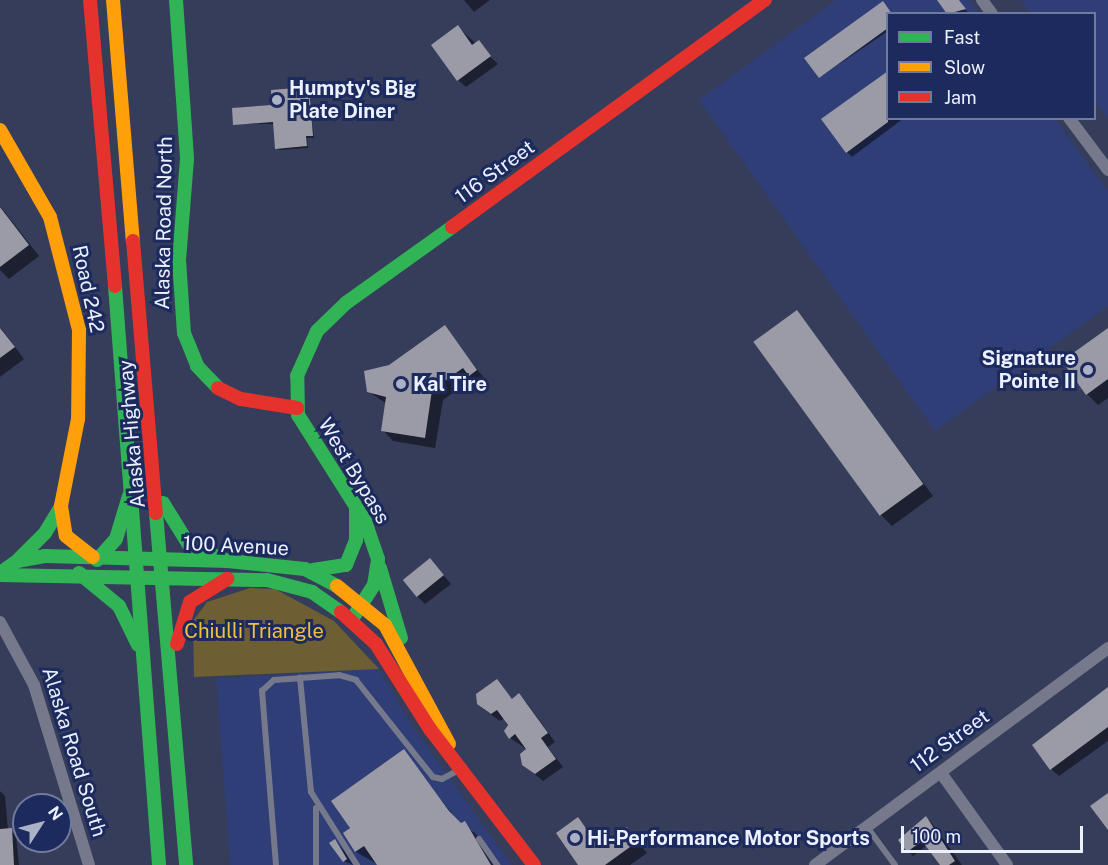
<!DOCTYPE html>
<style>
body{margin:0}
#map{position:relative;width:1108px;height:865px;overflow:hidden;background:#353d5b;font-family:"Public Sans",sans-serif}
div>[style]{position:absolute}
.built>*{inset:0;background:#2f3e77}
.green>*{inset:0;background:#6d5e34}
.shadow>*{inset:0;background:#0007}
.building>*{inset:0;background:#9b9ba7;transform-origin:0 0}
.lane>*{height:6px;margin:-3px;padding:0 3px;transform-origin:3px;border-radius:3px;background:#75798b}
.street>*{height:12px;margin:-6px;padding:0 6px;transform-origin:6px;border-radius:6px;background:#75798b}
.fast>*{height:14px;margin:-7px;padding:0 7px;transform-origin:7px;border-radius:7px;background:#30b455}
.slow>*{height:14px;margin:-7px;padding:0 7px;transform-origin:7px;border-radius:7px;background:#ff9f0a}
.jam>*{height:14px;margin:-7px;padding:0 7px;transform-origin:7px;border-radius:7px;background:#e5322d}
.dots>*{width:16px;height:16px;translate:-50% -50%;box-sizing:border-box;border:3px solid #1d2a5e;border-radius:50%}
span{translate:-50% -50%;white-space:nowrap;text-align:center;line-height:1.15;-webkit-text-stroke:6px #1d2a5e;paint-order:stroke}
.poi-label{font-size:20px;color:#ecf1ff;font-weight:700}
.left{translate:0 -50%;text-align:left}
.right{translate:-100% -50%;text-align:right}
.street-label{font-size:20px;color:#ecf1ff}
.park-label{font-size:20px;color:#edc13f}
.legend{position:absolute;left:886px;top:12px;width:210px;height:108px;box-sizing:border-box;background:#1d2a5e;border:2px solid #707a9e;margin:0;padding:8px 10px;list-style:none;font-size:18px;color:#ecf1ff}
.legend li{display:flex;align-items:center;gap:12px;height:30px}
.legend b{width:30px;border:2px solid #707a9e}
.north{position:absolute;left:12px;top:793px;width:60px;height:60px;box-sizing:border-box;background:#1d2a5e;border:2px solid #707a9e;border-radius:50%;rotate:54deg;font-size:16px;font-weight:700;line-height:24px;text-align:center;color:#ecf1ff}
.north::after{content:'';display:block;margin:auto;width:21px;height:27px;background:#acb2c6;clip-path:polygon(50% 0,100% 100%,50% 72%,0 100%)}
.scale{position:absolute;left:901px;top:826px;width:182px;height:27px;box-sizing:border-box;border:3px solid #ecf1ff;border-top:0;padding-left:8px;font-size:18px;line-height:21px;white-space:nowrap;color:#ecf1ff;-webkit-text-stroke:4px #1d2a5e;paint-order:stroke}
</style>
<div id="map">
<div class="built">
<i style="clip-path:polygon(836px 0,969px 0,979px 13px,888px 14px,888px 118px,1055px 119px,1108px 191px,1108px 306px,935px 431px,699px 100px)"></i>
<i style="clip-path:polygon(1020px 0,1108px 0,1108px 119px,1095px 101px,1094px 14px,1030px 13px)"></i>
<i style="clip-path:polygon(379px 669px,412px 726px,512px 865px,230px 865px,216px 678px)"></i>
</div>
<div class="green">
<i style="clip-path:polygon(250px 588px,275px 589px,334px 621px,379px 669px,194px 677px,193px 621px,207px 602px)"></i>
</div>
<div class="shadow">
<i style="clip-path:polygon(464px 0,490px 0,474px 12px)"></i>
<i style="clip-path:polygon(939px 0,959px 0,969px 14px,949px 14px)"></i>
<i style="clip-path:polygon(888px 14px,888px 31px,820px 77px)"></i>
<i style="clip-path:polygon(458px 27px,498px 64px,466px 87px,458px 80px)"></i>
<i style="clip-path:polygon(308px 88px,314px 138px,307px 138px,308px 148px,279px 150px,275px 124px,234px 124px)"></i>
<i style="clip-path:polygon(888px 118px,904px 118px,852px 157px,847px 152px)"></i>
<i style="clip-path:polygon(0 206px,39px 256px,9px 279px,0 270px)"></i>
<i style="clip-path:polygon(797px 312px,933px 496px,892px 526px,881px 515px)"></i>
<i style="clip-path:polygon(0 327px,24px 359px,0 377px)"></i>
<i style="clip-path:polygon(444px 327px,487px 382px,481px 386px,473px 378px,443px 400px,435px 448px,393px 441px,383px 430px,387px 404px,369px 392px,390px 367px)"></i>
<i style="clip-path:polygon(1108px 330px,1108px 398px,1098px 405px,1087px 394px)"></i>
<i style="clip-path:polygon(430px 560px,451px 584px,425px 604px,417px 596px)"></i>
<i style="clip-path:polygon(497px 681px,513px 700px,519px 695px,527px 703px,555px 742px,548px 747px,563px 767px,543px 781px,526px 767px,528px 750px,510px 738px,505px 718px,500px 721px,482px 708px,478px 695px)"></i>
<i style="clip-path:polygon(1108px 689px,1108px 741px,1059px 776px,1051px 769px)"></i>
<i style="clip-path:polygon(403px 751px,460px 824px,475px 833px,497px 865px,379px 865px,356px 852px,345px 834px)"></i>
<i style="clip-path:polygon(0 791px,5px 796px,8px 830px,16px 835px,19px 865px,0 865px)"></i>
<i style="clip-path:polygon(926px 818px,931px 822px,962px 865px,942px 865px,927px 845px,913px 856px,908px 851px)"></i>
<i style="clip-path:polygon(578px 819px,601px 848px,627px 829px,647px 853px,630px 865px,580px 865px)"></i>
<i style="clip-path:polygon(335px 841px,345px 852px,353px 865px,344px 861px)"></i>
</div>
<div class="building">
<i style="clip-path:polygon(937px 0,959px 0,966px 9px,947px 14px)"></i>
<i style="clip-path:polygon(883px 1px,892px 14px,888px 14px,888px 28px,819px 78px,804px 58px)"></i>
<i style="clip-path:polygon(458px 25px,472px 45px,479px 40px,491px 56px,457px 81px,431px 45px)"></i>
<i style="clip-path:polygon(888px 71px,888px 122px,846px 153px,821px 119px)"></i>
<i style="clip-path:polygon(309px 87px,313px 136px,306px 136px,307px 146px,275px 149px,273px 122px,233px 125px,232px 108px,272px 105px,271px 90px)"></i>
<i style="clip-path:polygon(0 207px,29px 245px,0 267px)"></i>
<i style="left:797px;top:310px;width:215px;height:54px;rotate:54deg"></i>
<i style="clip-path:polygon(445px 325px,477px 370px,469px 376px,463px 368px,432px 390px,425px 438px,381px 431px,386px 397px,367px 392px,364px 371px,389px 365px)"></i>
<i style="clip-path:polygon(0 328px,15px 347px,0 358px)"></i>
<i style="clip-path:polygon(1108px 328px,1108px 379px,1086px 395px,1062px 361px)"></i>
<i style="left:430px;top:558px;width:22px;height:35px;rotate:51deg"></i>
<i style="clip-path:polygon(497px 679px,512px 699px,519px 693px,548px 733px,541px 738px,556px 759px,535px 774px,522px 765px,520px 754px,526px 749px,515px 734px,509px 739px,504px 731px,508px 725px,497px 710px,491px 714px,477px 704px,476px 694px)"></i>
<i style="clip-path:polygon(1108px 687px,1108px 727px,1050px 770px,1032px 745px)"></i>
<i style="clip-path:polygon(404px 749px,449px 811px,461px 823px,465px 821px,491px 865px,377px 865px,364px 846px,355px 852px,343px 833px,350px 828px,331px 801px)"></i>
<i style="clip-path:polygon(1108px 793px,1108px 830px,1090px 806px)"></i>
<i style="clip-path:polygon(926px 816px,955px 861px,949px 865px,940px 865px,922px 841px,907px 852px,898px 840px)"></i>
<i style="clip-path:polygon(578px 817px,599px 847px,627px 827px,637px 842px,605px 865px,578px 865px,556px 833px)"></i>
<i style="clip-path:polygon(12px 828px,14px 865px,0 865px,0 829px)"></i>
<i style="clip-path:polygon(335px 839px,347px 859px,343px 862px,329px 843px)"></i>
</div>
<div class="lane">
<i style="left:316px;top:808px;width:57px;rotate:90deg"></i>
<i style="left:867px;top:827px;width:47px;rotate:53.6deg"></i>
<i style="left:479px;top:839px;width:32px;rotate:55deg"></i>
<i style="left:276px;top:865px;width:175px;rotate:-94.6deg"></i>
<i style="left:262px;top:691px;width:16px;rotate:-43deg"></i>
<i style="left:274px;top:680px;width:26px;rotate:-4deg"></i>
<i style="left:357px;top:865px;width:86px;rotate:-122.2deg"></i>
<i style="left:311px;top:792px;width:115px;rotate:-95.5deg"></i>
<i style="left:300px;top:678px;width:39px;rotate:-4deg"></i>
<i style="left:339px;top:675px;width:18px;rotate:16deg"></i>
<i style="left:356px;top:680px;width:124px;rotate:51.6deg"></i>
<i style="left:433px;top:777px;width:9px;rotate:13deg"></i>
<i style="left:442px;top:779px;width:21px;rotate:-28deg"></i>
</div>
<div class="street">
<i style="left:982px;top:0;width:17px;rotate:54deg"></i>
<i style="left:1069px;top:118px;width:65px;rotate:53.1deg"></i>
<i style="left:0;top:622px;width:72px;rotate:61.6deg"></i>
<i style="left:34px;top:685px;width:188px;rotate:73deg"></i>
<i style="left:941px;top:773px;width:113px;rotate:54.3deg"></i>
<i style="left:815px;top:865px;width:365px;rotate:-36.5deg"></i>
</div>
<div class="fast">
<i style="left:176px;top:0;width:159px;rotate:86deg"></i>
<i style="left:187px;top:159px;width:101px;rotate:94.5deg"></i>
<i style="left:179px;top:260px;width:73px;rotate:86.1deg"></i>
<i style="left:184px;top:333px;width:35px;rotate:68deg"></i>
<i style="left:197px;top:366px;width:30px;rotate:46deg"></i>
<i style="left:115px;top:286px;width:581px;rotate:85.65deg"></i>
<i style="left:163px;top:503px;width:49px;rotate:58.2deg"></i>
<i style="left:189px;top:545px;width:42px;rotate:22.3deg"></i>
<i style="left:156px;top:513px;width:353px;rotate:85.1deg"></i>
<i style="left:19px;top:559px;width:37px;rotate:-45deg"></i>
<i style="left:45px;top:533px;width:31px;rotate:-59deg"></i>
<i style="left:97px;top:560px;width:28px;rotate:-48deg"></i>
<i style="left:116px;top:539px;width:45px;rotate:-73.2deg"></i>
<i style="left:380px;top:568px;width:73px;rotate:73.3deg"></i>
<i style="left:313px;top:570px;width:33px;rotate:-9deg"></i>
<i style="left:346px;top:565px;width:27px;rotate:-68deg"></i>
<i style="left:356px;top:540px;width:32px;rotate:-90deg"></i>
<i style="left:0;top:573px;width:21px;rotate:-35deg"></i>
<i style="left:17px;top:561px;width:28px;rotate:-10deg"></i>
<i style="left:45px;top:556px;width:183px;rotate:1.6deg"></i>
<i style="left:228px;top:561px;width:77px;rotate:5.9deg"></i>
<i style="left:305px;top:569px;width:36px;rotate:28deg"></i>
<i style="left:79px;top:573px;width:52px;rotate:39.5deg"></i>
<i style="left:119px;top:606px;width:43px;rotate:64deg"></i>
<i style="left:0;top:575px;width:267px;rotate:1.1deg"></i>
<i style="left:267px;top:580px;width:47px;rotate:14.9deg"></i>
<i style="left:312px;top:592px;width:35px;rotate:35deg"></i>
<i style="left:352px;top:619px;width:40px;rotate:-57.1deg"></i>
<i style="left:374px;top:585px;width:26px;rotate:-81deg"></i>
<i style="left:378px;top:559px;width:40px;rotate:-108.9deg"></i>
<i style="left:365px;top:521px;width:125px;rotate:-122.3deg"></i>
<i style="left:298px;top:415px;width:39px;rotate:-91deg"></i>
<i style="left:297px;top:376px;width:49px;rotate:-66deg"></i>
<i style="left:317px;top:331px;width:40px;rotate:-44deg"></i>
<i style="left:346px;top:303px;width:130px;rotate:-35.6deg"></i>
</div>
<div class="slow">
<i style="left:113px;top:0;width:242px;rotate:85.3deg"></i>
<i style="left:0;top:130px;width:100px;rotate:60.1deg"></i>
<i style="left:50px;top:217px;width:117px;rotate:75.6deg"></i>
<i style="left:79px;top:330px;width:89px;rotate:90.6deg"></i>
<i style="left:78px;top:419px;width:89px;rotate:101.1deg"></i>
<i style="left:61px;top:506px;width:30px;rotate:81deg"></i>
<i style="left:66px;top:536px;width:34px;rotate:38deg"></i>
<i style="left:337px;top:586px;width:62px;rotate:39.1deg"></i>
<i style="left:385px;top:625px;width:135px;rotate:61.7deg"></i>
</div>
<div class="jam">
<i style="left:90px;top:0;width:287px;rotate:85deg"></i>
<i style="left:452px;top:227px;width:387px;rotate:-36deg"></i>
<i style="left:133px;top:241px;width:273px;rotate:85.2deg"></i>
<i style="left:218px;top:388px;width:25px;rotate:26deg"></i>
<i style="left:241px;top:399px;width:57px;rotate:9.1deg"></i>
<i style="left:341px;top:612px;width:47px;rotate:42.4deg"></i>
<i style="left:376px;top:644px;width:101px;rotate:57.6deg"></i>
<i style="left:430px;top:729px;width:171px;rotate:52.6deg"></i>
<i style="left:177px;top:644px;width:44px;rotate:-72.8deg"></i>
<i style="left:190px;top:602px;width:44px;rotate:-31.9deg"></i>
</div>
<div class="dots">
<i style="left:277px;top:100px;background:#acb2c6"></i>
<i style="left:1088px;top:370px;background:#acb2c6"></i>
<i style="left:401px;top:384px;background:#acb2c6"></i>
<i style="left:575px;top:838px;background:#acb2c6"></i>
</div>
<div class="poi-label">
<span class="left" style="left:289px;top:100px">Humpty's Big<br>Plate Diner</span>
<span class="right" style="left:1076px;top:370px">Signature<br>Pointe II</span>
<span class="left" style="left:413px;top:384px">Kal Tire</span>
<span class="left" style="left:587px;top:838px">Hi-Performance Motor Sports</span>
</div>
<div class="street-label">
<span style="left:495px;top:172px;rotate:-36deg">116 Street</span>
<span style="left:164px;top:223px;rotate:-89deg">Alaska Road North</span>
<span style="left:88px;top:289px;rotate:78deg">Road 242</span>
<span style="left:132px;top:434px;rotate:-95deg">Alaska Highway</span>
<span style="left:354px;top:471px;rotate:59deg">West Bypass</span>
<span style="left:236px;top:546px;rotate:3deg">100 Avenue</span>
<span style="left:950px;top:741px;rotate:-36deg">112 Street</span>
<span style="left:74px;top:752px;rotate:73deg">Alaska Road South</span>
</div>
<div class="park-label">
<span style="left:254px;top:631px">Chiulli Triangle</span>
</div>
<ul class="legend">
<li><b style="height:8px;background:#30b455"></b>Fast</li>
<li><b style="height:8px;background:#ff9f0a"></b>Slow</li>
<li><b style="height:8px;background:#e5322d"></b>Jam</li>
</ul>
<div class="north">N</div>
<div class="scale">100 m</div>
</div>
